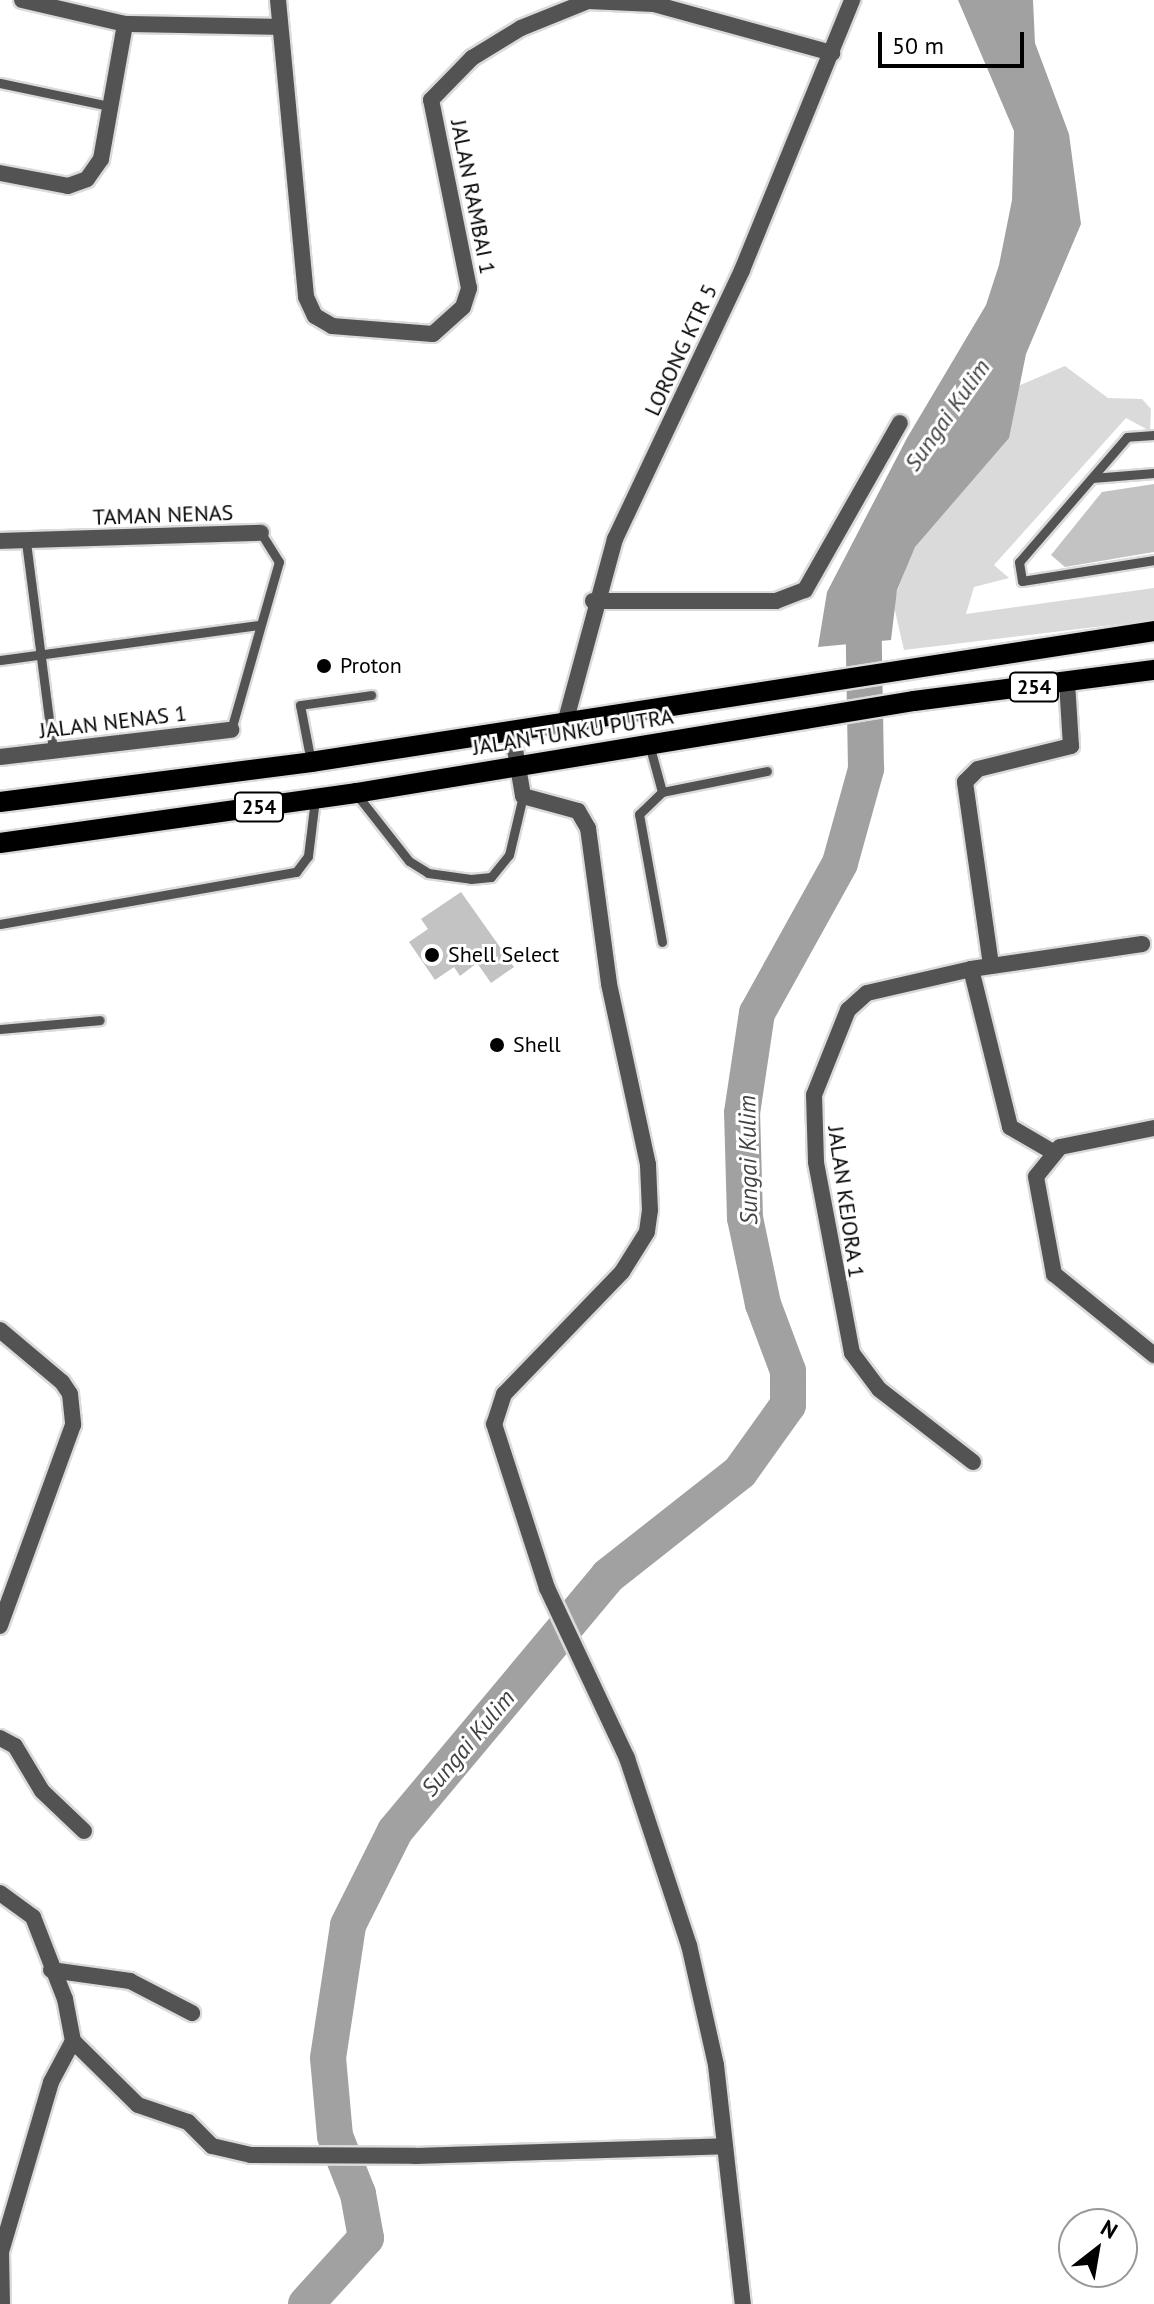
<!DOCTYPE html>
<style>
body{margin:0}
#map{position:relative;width:1154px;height:2304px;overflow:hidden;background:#fff;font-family:"PT Sans",sans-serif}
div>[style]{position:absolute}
.green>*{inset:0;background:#dadada}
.water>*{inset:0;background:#a1a1a1}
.river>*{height:36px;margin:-18px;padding:0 18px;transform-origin:18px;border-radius:18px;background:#a1a1a1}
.building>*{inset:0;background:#c3c3c3}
.roads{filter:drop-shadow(2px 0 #dbdbdb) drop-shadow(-2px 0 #dbdbdb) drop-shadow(0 2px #dbdbdb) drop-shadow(0 -2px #dbdbdb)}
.lane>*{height:9px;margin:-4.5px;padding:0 4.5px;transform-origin:4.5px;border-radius:4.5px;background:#535353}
.street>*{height:16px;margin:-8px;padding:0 8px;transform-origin:8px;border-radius:8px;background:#535353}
.primary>*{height:20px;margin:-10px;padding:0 10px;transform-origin:10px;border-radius:10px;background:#000}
.dots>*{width:22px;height:22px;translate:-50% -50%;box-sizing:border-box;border:4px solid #fff;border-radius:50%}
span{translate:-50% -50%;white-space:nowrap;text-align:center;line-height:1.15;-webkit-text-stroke:6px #fff;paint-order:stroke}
.shield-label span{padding:2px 6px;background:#fff;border:2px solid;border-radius:6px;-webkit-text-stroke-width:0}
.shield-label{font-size:20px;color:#000;font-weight:700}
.street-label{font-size:22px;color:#000}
.poi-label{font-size:22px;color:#000}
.left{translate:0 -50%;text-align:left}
.water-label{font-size:24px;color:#424242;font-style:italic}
.north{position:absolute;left:1058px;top:2208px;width:80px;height:80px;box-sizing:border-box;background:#fff;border:2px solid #999;border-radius:50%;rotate:31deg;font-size:22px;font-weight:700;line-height:32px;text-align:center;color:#000}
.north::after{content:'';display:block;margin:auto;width:28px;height:36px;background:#000;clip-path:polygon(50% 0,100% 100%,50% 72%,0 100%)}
.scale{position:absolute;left:878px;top:32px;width:146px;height:36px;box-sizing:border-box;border:4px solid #000;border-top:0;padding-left:10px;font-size:24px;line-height:28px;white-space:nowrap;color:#000;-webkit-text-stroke:6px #fff;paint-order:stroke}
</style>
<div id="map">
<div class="green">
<i style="clip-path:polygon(1065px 366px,1108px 398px,1142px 399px,1151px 409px,1150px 431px,1126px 418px,994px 565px,1009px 578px,974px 587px,966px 614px,1154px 588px,1154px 620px,904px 650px,893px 602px,913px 549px,1018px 386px)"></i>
</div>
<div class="water">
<i style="clip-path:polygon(958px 0,1033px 0,1035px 43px,1069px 134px,1081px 224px,1026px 354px,1009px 438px,915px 547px,897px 590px,891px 640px,818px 647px,827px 592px,907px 438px,986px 305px,999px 265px,1012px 200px,1014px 131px)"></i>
</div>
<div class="river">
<i style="left:306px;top:2304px;width:89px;rotate:-47.7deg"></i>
<i style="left:366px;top:2238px;width:45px;rotate:-100.3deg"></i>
<i style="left:358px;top:2194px;width:62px;rotate:-111.6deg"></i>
<i style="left:335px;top:2136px;width:78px;rotate:-95.1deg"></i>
<i style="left:328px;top:2058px;width:134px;rotate:-81.4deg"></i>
<i style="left:348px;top:1925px;width:105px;rotate:-63.4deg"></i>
<i style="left:395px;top:1831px;width:332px;rotate:-50.1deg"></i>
<i style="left:608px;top:1576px;width:168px;rotate:-38.2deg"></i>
<i style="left:740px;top:1472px;width:82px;rotate:-54.4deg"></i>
<i style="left:788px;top:1405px;width:34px;rotate:-90deg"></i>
<i style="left:788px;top:1371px;width:72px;rotate:-110.5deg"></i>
<i style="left:763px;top:1304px;width:88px;rotate:-101.8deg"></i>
<i style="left:745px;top:1218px;width:105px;rotate:-91.6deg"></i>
<i style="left:742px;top:1113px;width:101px;rotate:-81.5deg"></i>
<i style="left:757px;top:1013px;width:171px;rotate:-61deg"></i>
<i style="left:840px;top:863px;width:98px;rotate:-74.5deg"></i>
<i style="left:866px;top:769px;width:177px;rotate:-91deg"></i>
</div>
<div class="building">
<i style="clip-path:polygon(1154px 484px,1154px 552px,1065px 567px,1051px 555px,1102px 492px)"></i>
<i style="clip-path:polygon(461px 892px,514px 967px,491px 983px,477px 963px,460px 976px,454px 967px,435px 980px,409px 942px,428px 929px,421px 919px)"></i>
</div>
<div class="roads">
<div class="lane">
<i style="left:0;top:83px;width:111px;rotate:11.9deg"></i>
<i style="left:1154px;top:435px;width:27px;rotate:176deg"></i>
<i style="left:1127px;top:437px;width:165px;rotate:130.8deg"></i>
<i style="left:1019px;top:562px;width:19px;rotate:81deg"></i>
<i style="left:1022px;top:581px;width:134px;rotate:-9deg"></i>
<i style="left:1092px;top:478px;width:62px;rotate:-4.6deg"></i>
<i style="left:26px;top:542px;width:211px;rotate:82.6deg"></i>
<i style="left:0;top:660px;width:262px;rotate:-7.7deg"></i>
<i style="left:231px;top:730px;width:175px;rotate:-74.1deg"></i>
<i style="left:279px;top:562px;width:34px;rotate:-122deg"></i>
<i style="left:649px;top:744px;width:50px;rotate:74.8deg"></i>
<i style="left:662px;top:792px;width:32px;rotate:136deg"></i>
<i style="left:639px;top:814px;width:130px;rotate:79.8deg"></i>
<i style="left:311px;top:762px;width:58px;rotate:-100.9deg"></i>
<i style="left:300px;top:705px;width:72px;rotate:-8deg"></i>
<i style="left:662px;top:792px;width:107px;rotate:-11.3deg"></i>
<i style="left:357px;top:795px;width:84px;rotate:51.8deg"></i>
<i style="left:409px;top:861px;width:22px;rotate:32deg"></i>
<i style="left:428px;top:873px;width:43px;rotate:7.9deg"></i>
<i style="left:471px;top:879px;width:20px;rotate:-6deg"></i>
<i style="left:491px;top:877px;width:28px;rotate:-51deg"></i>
<i style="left:509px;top:855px;width:61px;rotate:-76.7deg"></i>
<i style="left:0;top:924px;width:301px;rotate:-10deg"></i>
<i style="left:296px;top:872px;width:20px;rotate:-53deg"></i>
<i style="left:308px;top:856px;width:57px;rotate:-83deg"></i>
<i style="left:0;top:1029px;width:100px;rotate:-5.1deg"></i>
</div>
<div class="street">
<i style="left:22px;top:0;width:106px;rotate:13.1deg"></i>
<i style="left:125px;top:24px;width:152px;rotate:1.1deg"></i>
<i style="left:278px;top:0;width:298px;rotate:84.6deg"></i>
<i style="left:306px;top:297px;width:21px;rotate:65deg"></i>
<i style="left:315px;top:316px;width:20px;rotate:30deg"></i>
<i style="left:332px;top:326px;width:101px;rotate:4.5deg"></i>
<i style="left:433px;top:334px;width:40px;rotate:-42deg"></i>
<i style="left:463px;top:307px;width:20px;rotate:-72deg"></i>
<i style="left:469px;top:288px;width:192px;rotate:-101.4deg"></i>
<i style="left:431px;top:100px;width:59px;rotate:-45.7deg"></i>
<i style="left:472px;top:58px;width:57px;rotate:-31.5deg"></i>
<i style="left:521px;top:28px;width:72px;rotate:-21.9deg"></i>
<i style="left:588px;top:1px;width:66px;rotate:2.6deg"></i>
<i style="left:654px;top:4px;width:185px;rotate:15.4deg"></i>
<i style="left:0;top:173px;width:69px;rotate:10.8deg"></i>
<i style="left:68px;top:186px;width:20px;rotate:-20deg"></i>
<i style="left:87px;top:179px;width:24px;rotate:-55deg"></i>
<i style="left:101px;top:159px;width:137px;rotate:-79.9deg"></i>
<i style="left:0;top:541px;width:261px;rotate:-1.8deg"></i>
<i style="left:593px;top:601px;width:183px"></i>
<i style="left:776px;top:601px;width:31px;rotate:-21deg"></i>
<i style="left:805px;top:590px;width:192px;rotate:-60.4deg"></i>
<i style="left:565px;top:723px;width:191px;rotate:-74.8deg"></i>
<i style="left:615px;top:539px;width:297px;rotate:-64.7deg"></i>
<i style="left:742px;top:270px;width:292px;rotate:-67.8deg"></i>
<i style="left:512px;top:732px;width:65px;rotate:80.2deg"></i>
<i style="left:523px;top:796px;width:57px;rotate:15.3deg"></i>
<i style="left:578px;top:811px;width:20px;rotate:60deg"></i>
<i style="left:588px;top:828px;width:157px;rotate:82.3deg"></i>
<i style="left:609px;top:984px;width:185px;rotate:77.8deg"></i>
<i style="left:648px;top:1165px;width:45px;rotate:87.5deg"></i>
<i style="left:650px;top:1210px;width:22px;rotate:98deg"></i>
<i style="left:647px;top:1232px;width:47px;rotate:122deg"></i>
<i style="left:622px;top:1272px;width:170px;rotate:134deg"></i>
<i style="left:504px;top:1394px;width:32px;rotate:108deg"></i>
<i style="left:494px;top:1424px;width:172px;rotate:72.1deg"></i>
<i style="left:547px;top:1588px;width:188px;rotate:64.8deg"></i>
<i style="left:627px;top:1758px;width:197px;rotate:71.7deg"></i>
<i style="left:689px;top:1945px;width:123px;rotate:77.3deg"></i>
<i style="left:716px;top:2065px;width:241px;rotate:83.6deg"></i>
<i style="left:0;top:757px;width:233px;rotate:-6.7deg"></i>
<i style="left:991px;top:965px;width:185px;rotate:-98.1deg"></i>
<i style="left:965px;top:782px;width:18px;rotate:-45deg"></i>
<i style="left:978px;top:769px;width:96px;rotate:-13.9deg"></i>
<i style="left:1071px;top:746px;width:63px;rotate:-93.6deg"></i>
<i style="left:971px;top:969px;width:163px;rotate:76.1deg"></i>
<i style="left:1010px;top:1127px;width:48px;rotate:30.3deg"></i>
<i style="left:1154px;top:1128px;width:96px;rotate:168.6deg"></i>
<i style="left:1060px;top:1147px;width:38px;rotate:129deg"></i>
<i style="left:1036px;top:1177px;width:99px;rotate:79.5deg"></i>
<i style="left:1054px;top:1274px;width:129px;rotate:39deg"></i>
<i style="left:0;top:1330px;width:81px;rotate:40deg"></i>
<i style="left:62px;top:1382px;width:14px;rotate:56deg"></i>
<i style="left:70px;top:1394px;width:31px;rotate:84deg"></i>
<i style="left:73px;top:1425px;width:214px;rotate:110deg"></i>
<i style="left:973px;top:1462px;width:119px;rotate:-142.2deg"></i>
<i style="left:879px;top:1389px;width:45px;rotate:-126.9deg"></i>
<i style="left:852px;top:1353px;width:194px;rotate:-100.7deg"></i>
<i style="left:816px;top:1162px;width:67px;rotate:-91.7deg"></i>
<i style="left:814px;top:1095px;width:92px;rotate:-68.2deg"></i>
<i style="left:848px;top:1010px;width:25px;rotate:-42deg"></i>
<i style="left:867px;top:993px;width:107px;rotate:-13deg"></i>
<i style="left:971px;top:969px;width:173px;rotate:-8.3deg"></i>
<i style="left:0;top:1738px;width:17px;rotate:28deg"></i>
<i style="left:15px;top:1746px;width:52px;rotate:59deg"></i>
<i style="left:42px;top:1791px;width:58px;rotate:43.6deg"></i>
<i style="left:0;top:1893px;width:41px;rotate:36deg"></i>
<i style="left:33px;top:1917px;width:88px;rotate:68.7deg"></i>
<i style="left:65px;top:1999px;width:43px;rotate:79.2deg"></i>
<i style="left:73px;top:2041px;width:91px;rotate:44.6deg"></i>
<i style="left:138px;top:2105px;width:53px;rotate:18.8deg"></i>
<i style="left:188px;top:2122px;width:34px;rotate:45deg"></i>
<i style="left:212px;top:2146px;width:40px;rotate:13deg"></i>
<i style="left:251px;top:2155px;width:164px;rotate:0.3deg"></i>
<i style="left:415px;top:2156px;width:310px;rotate:-1.8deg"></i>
<i style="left:51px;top:1970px;width:80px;rotate:7.9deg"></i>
<i style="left:130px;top:1981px;width:70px;rotate:27.3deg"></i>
<i style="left:2px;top:2304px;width:52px;rotate:-91.1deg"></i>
<i style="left:1px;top:2252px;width:177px;rotate:-73.6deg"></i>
<i style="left:51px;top:2082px;width:47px;rotate:-61.8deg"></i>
</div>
<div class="primary">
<i style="left:0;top:802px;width:314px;rotate:-7.3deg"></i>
<i style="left:311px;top:762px;width:853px;rotate:-8.83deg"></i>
<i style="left:0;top:843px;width:359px;rotate:-8deg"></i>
<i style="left:356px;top:793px;width:566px;rotate:-9.36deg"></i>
<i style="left:914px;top:701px;width:242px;rotate:-7.4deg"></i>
</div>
</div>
<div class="dots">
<i style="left:324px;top:666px;background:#000"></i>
<i style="left:432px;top:955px;background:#000"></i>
<i style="left:497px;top:1045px;background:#000"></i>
</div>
<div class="shield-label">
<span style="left:1034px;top:687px">254</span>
<span style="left:259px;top:807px">254</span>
</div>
<div class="street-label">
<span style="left:473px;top:197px;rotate:79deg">JALAN RAMBAI 1</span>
<span style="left:681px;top:350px;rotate:-65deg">LORONG KTR 5</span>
<span style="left:163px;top:515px;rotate:-2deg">TAMAN NENAS</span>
<span style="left:113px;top:722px;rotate:-7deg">JALAN NENAS 1</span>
<span style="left:573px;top:732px;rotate:-9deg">JALAN TUNKU PUTRA</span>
<span style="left:846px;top:1202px;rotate:82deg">JALAN KEJORA 1</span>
</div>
<div class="poi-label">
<span class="left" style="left:340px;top:666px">Proton</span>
<span class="left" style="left:448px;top:955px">Shell Select</span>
<span class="left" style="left:513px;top:1045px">Shell</span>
</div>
<div class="water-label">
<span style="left:947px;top:415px;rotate:-55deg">Sungai Kulim</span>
<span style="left:748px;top:1160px;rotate:-91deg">Sungai Kulim</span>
<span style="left:468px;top:1743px;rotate:-50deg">Sungai Kulim</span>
</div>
<div class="north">N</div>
<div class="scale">50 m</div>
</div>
